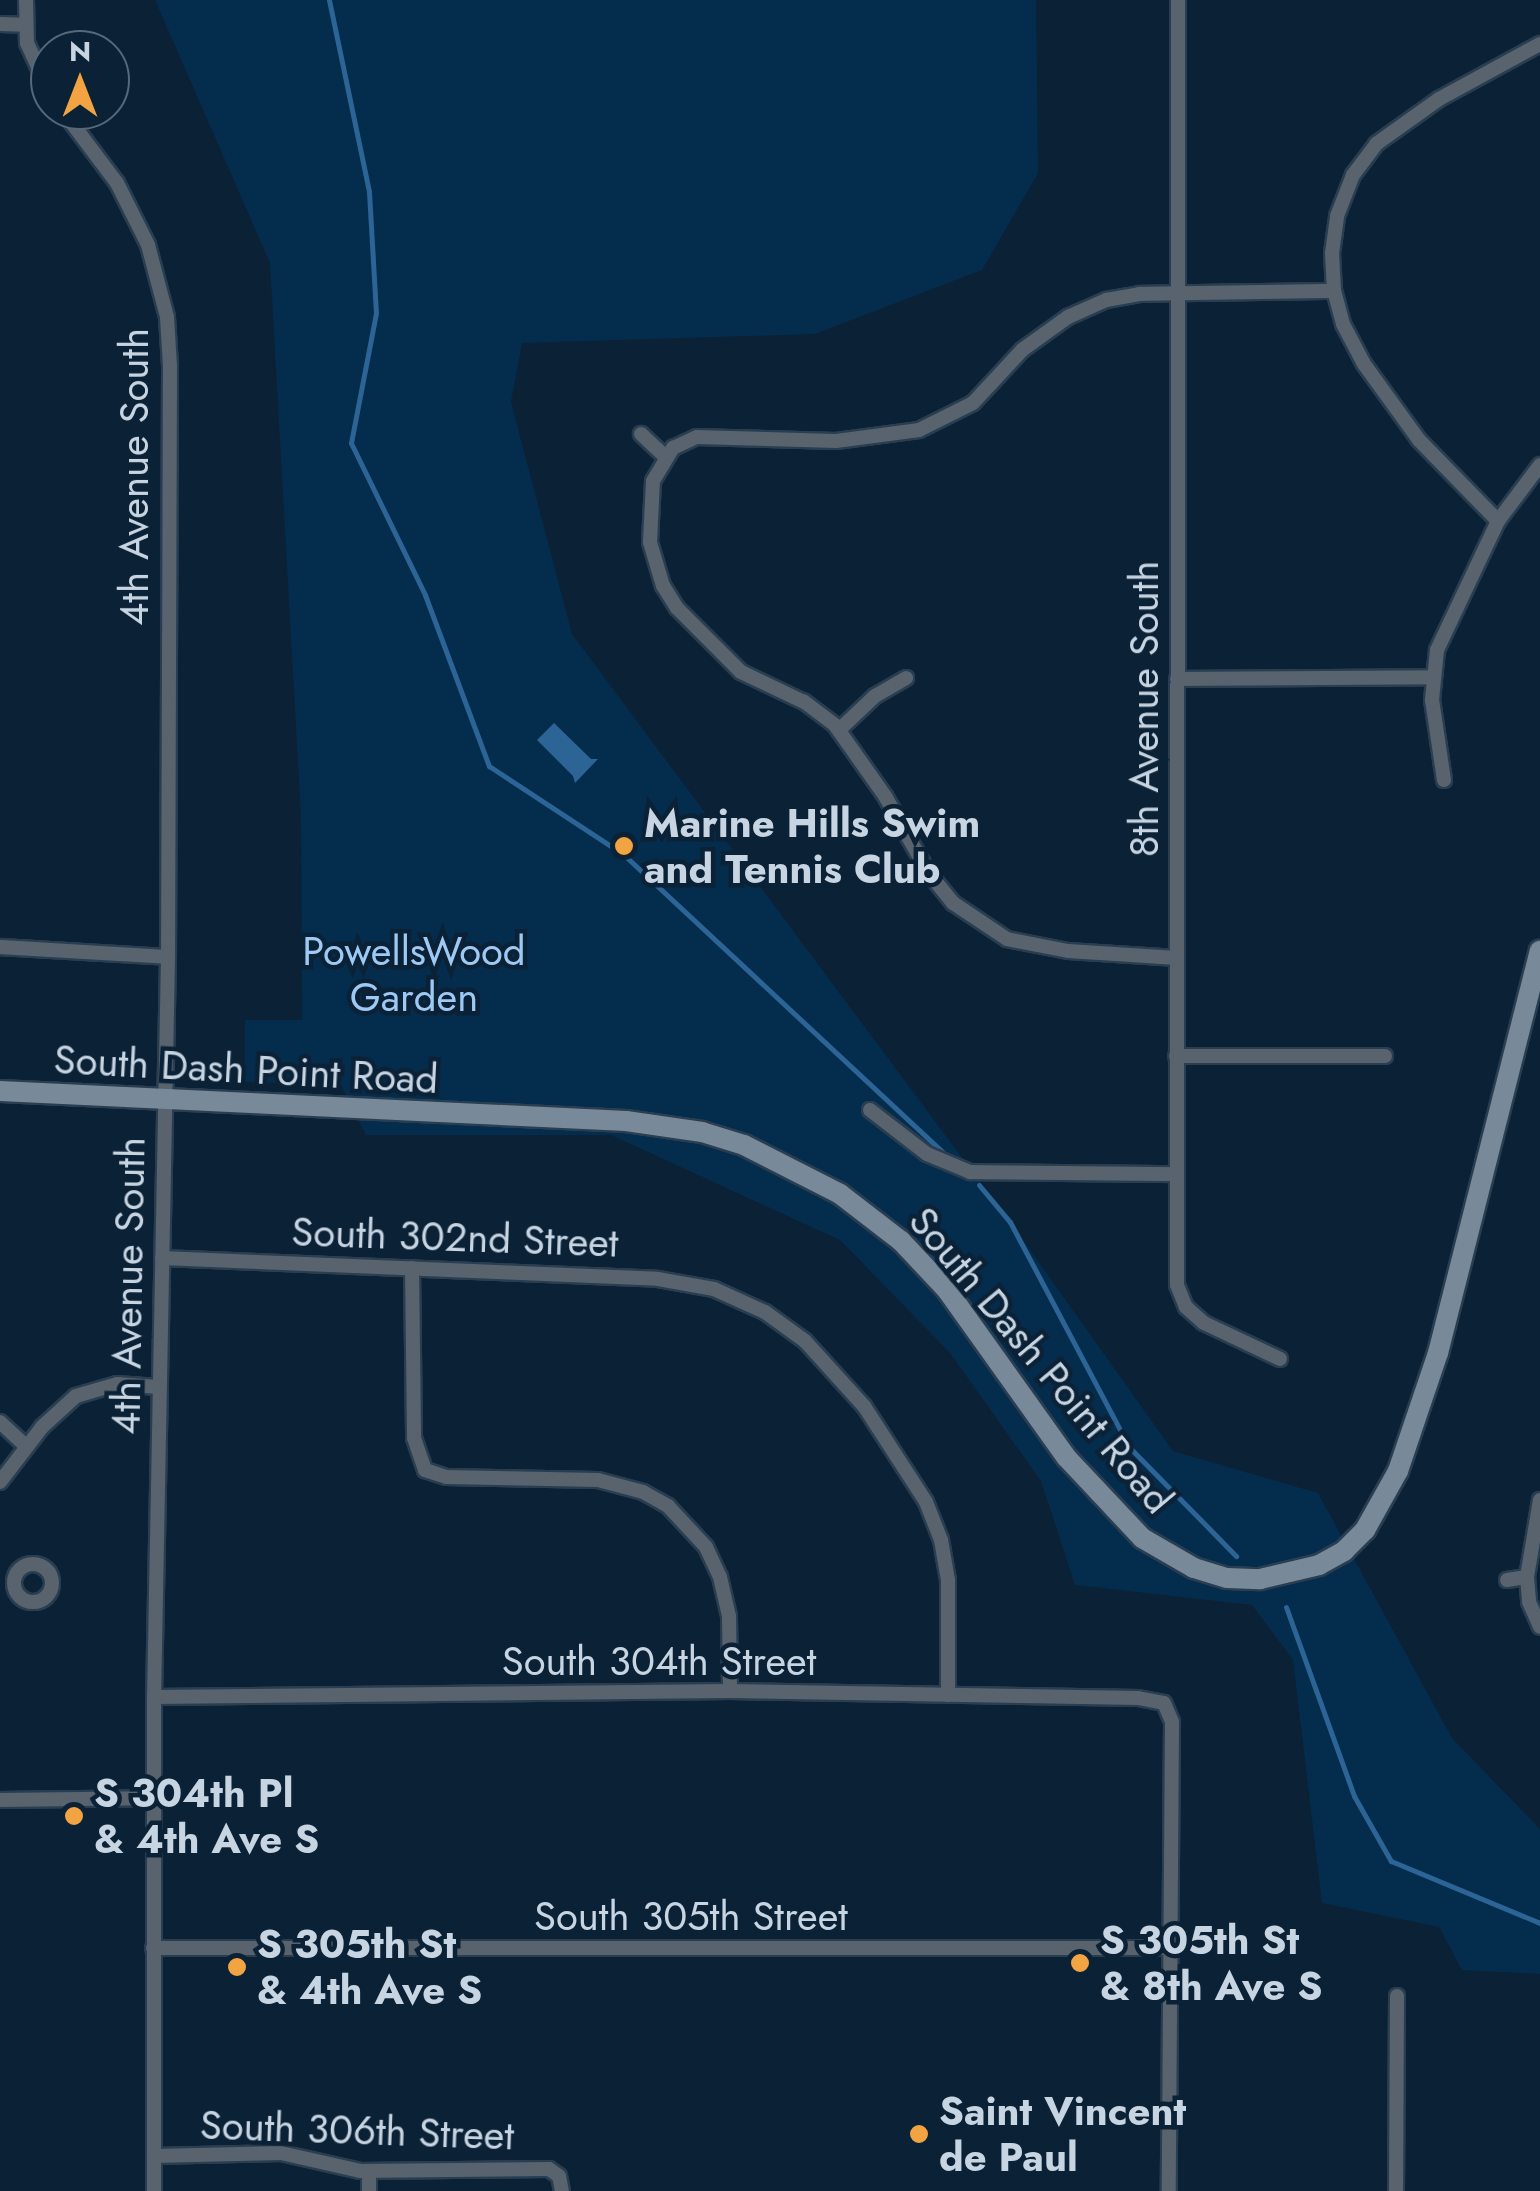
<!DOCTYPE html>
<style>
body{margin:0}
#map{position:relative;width:1540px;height:2191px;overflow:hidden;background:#0b2135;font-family:Jost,sans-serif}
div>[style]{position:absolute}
.green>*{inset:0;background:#042c4d}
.water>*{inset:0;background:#2c6496}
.stream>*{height:5px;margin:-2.5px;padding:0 2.5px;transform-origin:2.5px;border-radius:2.5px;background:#2c6496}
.roads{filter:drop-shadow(2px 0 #293e51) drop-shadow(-2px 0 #293e51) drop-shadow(0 2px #293e51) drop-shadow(0 -2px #293e51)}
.street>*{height:14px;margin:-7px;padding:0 7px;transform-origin:7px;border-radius:7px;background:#58636d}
.street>.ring{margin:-7px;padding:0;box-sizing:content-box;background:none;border:14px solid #58636d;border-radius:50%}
.secondary>*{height:20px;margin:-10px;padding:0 10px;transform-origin:10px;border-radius:10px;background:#78899a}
.dots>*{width:28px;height:28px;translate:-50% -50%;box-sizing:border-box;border:5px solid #0b2135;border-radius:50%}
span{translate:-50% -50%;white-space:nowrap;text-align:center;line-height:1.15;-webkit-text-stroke:9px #0b2135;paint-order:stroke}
.street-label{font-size:40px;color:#c7d4e2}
.poi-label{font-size:40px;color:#c7d4e2;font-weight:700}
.left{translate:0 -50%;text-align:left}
.park-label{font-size:40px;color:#9dc9f5}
.north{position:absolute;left:30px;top:30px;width:100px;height:100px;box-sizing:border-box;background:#0b2135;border:2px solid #56697a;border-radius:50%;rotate:0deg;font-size:28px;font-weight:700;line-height:40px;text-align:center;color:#c7d4e2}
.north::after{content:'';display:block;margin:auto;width:35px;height:45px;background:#f3a442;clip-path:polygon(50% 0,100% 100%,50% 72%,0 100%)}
</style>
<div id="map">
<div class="green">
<i style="clip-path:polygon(155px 0,1036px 0,1038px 173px,982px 270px,815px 334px,522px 343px,511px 402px,572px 634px,1010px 1222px,1173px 1451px,1318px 1493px,1452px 1738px,1540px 1829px,1540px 1974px,1462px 1970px,1439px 1927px,1322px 1903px,1293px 1660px,1252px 1605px,1075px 1585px,1041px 1481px,950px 1353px,840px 1240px,611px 1135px,366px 1135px,341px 1085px,245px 1082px,245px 1020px,302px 1020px,301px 816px,270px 263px)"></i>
</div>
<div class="water">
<i style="clip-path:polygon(554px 723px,591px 759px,598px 759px,575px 783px,573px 776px,537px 740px)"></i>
</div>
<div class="stream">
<i style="left:329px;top:0;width:196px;rotate:78.2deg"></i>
<i style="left:369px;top:192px;width:121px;rotate:86.7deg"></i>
<i style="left:376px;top:313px;width:132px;rotate:100.9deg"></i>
<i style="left:351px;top:443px;width:169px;rotate:64deg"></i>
<i style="left:425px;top:595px;width:183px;rotate:69.5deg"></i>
<i style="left:489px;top:766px;width:160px;rotate:33.3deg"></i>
<i style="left:623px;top:854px;width:439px;rotate:43deg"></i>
<i style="left:979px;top:1185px;width:48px;rotate:50deg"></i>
<i style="left:1010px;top:1222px;width:255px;rotate:62.1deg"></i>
<i style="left:1129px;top:1447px;width:153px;rotate:45.5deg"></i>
<i style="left:1286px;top:1607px;width:201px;rotate:70.2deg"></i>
<i style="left:1354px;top:1796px;width:75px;rotate:60.4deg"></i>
<i style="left:1391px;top:1861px;width:161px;rotate:22.6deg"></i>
</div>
<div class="roads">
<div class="street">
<i style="left:26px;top:0;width:43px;rotate:88.7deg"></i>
<i style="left:27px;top:43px;width:55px;rotate:65.3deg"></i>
<i style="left:1178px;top:0;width:1285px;rotate:90.04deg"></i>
<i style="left:1177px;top:1285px;width:24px;rotate:68deg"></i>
<i style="left:1186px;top:1307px;width:24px;rotate:42deg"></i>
<i style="left:1204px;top:1323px;width:84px;rotate:25.3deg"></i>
<i style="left:0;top:24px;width:23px;rotate:2deg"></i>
<i style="left:62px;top:110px;width:91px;rotate:53deg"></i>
<i style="left:117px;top:183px;width:69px;rotate:63.4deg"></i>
<i style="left:148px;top:245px;width:74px;rotate:75.2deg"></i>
<i style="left:167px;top:317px;width:49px;rotate:86.5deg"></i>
<i style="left:170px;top:366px;width:591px;rotate:90.19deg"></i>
<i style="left:168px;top:957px;width:740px;rotate:91.08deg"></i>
<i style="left:154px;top:1697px;width:494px;rotate:90deg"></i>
<i style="left:641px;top:434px;width:33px;rotate:43deg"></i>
<i style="left:1498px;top:521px;width:113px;rotate:-134.3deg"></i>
<i style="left:1419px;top:440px;width:94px;rotate:-125.9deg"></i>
<i style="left:1364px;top:364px;width:45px;rotate:-117.7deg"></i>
<i style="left:1343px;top:324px;width:34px;rotate:-105deg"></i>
<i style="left:1334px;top:291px;width:38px;rotate:-93deg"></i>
<i style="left:1332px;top:253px;width:37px;rotate:-82deg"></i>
<i style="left:1337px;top:216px;width:44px;rotate:-68.7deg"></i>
<i style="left:1353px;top:175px;width:39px;rotate:-53deg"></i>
<i style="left:1376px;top:144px;width:77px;rotate:-35.5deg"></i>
<i style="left:1439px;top:99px;width:115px;rotate:-28.6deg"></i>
<i style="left:1177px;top:679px;width:256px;rotate:-0.4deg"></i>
<i style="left:839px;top:730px;width:50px;rotate:-43.4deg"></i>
<i style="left:875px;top:696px;width:36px;rotate:-30deg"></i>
<i style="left:1444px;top:780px;width:81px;rotate:-98.5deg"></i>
<i style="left:1432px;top:700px;width:50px;rotate:-84.3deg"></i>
<i style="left:1437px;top:650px;width:143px;rotate:-64.7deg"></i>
<i style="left:1498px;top:521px;width:70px;rotate:-53.1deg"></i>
<i style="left:0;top:947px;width:168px;rotate:3.4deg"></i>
<i style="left:1177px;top:958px;width:109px;rotate:-176.3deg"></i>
<i style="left:1068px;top:951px;width:62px;rotate:-168.9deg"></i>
<i style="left:1007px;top:939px;width:65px;rotate:-146.3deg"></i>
<i style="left:953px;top:903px;width:40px;rotate:-129deg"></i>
<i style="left:928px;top:872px;width:87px;rotate:-119.5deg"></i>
<i style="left:885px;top:796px;width:87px;rotate:-125.2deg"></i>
<i style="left:835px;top:725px;width:39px;rotate:-143deg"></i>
<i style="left:804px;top:702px;width:70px;rotate:-154.5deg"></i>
<i style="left:741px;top:672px;width:91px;rotate:-135deg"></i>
<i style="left:677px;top:608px;width:26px;rotate:-122deg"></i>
<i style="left:663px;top:586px;width:46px;rotate:-106.5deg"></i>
<i style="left:650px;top:542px;width:61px;rotate:-87.2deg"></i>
<i style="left:653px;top:481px;width:39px;rotate:-59deg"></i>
<i style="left:673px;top:448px;width:26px;rotate:-25deg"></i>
<i style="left:697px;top:437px;width:139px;rotate:1.6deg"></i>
<i style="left:836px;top:441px;width:84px;rotate:-7.5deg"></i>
<i style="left:919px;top:430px;width:60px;rotate:-26.6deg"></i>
<i style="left:973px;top:403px;width:72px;rotate:-47.2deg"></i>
<i style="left:1022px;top:350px;width:57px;rotate:-35.7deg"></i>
<i style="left:1068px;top:317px;width:42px;rotate:-24.1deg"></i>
<i style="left:1106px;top:300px;width:34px;rotate:-10deg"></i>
<i style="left:1139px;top:294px;width:195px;rotate:-0.9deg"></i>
<i style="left:1176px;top:1056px;width:209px"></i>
<i style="left:870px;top:1110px;width:72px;rotate:37.7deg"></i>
<i style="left:927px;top:1154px;width:47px;rotate:22.7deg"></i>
<i style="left:970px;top:1172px;width:207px;rotate:0.6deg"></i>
<i style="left:162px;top:1258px;width:496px;rotate:2.4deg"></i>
<i style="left:658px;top:1279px;width:57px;rotate:10.1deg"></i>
<i style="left:714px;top:1289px;width:56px;rotate:24.3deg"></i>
<i style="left:765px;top:1312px;width:49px;rotate:35.9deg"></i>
<i style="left:805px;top:1341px;width:88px;rotate:47.8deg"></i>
<i style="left:864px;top:1406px;width:114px;rotate:57.1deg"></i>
<i style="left:926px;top:1502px;width:41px;rotate:68.5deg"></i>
<i style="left:941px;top:1540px;width:41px;rotate:80.1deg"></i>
<i style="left:948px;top:1580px;width:115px;rotate:90deg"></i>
<i style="left:412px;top:1268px;width:170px;rotate:89.3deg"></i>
<i style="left:414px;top:1438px;width:34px;rotate:71deg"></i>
<i style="left:425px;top:1470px;width:22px;rotate:18deg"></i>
<i style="left:446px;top:1477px;width:152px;rotate:1.1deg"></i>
<i style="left:598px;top:1480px;width:47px;rotate:14.9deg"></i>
<i style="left:643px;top:1492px;width:29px;rotate:29deg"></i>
<i style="left:668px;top:1506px;width:56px;rotate:47.2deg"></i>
<i style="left:706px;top:1547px;width:33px;rotate:65deg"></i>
<i style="left:720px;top:1577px;width:40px;rotate:77deg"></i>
<i style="left:729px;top:1616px;width:75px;rotate:89.2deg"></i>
<i style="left:0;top:1422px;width:35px;rotate:43deg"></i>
<i style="left:0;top:1482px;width:69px;rotate:-52.6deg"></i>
<i style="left:42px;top:1427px;width:46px;rotate:-42.4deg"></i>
<i style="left:76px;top:1396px;width:43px;rotate:-16.3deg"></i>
<i style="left:117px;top:1384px;width:41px;rotate:4.2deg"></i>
<i style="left:1540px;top:1500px;width:78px;rotate:99.6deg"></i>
<i style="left:1527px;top:1577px;width:25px;rotate:85deg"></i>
<i style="left:1529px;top:1602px;width:27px;rotate:66deg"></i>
<i class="ring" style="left:14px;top:1564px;width:24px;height:24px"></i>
<i style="left:1507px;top:1580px;width:20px;rotate:-9deg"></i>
<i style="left:154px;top:1697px;width:576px;rotate:-0.6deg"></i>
<i style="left:730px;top:1691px;width:408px;rotate:1deg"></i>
<i style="left:1138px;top:1698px;width:26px;rotate:11deg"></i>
<i style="left:1164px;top:1703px;width:21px;rotate:67deg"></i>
<i style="left:1172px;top:1722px;width:469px;rotate:90.4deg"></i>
<i style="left:0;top:1800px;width:155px;rotate:-0.7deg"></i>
<i style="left:153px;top:1948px;width:1017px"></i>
<i style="left:154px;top:2156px;width:127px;rotate:-1.4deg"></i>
<i style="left:281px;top:2153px;width:81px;rotate:12.8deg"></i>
<i style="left:360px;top:2171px;width:189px;rotate:-0.6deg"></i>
<i style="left:549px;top:2169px;width:12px;rotate:35deg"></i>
<i style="left:559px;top:2176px;width:15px;rotate:79deg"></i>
<i style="left:369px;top:2171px;width:20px;rotate:90deg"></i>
<i style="left:1396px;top:2191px;width:195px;rotate:-89.7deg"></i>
</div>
<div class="secondary">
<i style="left:0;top:1091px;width:627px;rotate:2.74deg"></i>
<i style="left:626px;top:1121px;width:77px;rotate:8.2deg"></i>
<i style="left:702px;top:1132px;width:44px;rotate:17.2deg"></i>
<i style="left:744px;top:1145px;width:108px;rotate:27deg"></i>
<i style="left:840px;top:1194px;width:77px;rotate:37.6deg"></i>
<i style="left:901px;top:1241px;width:67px;rotate:46.8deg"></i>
<i style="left:947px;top:1290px;width:206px;rotate:54.5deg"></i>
<i style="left:1067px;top:1458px;width:110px;rotate:46.8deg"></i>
<i style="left:1142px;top:1538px;width:60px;rotate:30deg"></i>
<i style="left:1194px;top:1568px;width:34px;rotate:17deg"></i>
<i style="left:1227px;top:1578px;width:33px;rotate:2deg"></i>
<i style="left:1260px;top:1579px;width:61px;rotate:-13.3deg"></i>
<i style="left:1319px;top:1565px;width:29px;rotate:-29deg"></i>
<i style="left:1344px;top:1551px;width:30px;rotate:-45deg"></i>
<i style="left:1365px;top:1530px;width:68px;rotate:-60.8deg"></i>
<i style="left:1398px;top:1471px;width:125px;rotate:-71.3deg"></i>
<i style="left:1438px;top:1353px;width:415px;rotate:-75.8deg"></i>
</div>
</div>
<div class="dots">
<i style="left:624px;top:846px;background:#f3a442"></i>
<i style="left:74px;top:1816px;background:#f3a442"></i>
<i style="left:1080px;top:1963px;background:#f3a442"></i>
<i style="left:237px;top:1967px;background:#f3a442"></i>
<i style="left:919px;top:2134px;background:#f3a442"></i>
</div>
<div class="street-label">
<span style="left:134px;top:477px;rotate:-90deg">4th Avenue South</span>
<span style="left:1144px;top:709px;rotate:-90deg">8th Avenue South</span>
<span style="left:246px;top:1069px;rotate:3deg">South Dash Point Road</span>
<span style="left:455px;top:1237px;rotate:2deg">South 302nd Street</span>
<span style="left:128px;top:1286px;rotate:-89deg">4th Avenue South</span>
<span style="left:1041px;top:1360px;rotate:50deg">South Dash Point Road</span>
<span style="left:659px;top:1661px">South 304th Street</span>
<span style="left:691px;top:1916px">South 305th Street</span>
<span style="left:357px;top:2130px;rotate:2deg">South 306th Street</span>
</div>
<div class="poi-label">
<span class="left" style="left:644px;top:846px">Marine Hills Swim<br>and Tennis Club</span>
<span class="left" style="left:94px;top:1816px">S 304th Pl<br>&amp; 4th Ave S</span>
<span class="left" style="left:1100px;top:1963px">S 305th St<br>&amp; 8th Ave S</span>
<span class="left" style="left:257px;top:1967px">S 305th St<br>&amp; 4th Ave S</span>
<span class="left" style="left:939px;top:2134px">Saint Vincent<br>de Paul</span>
</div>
<div class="park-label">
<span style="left:414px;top:974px">PowellsWood<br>Garden</span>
</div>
<div class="north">N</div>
</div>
